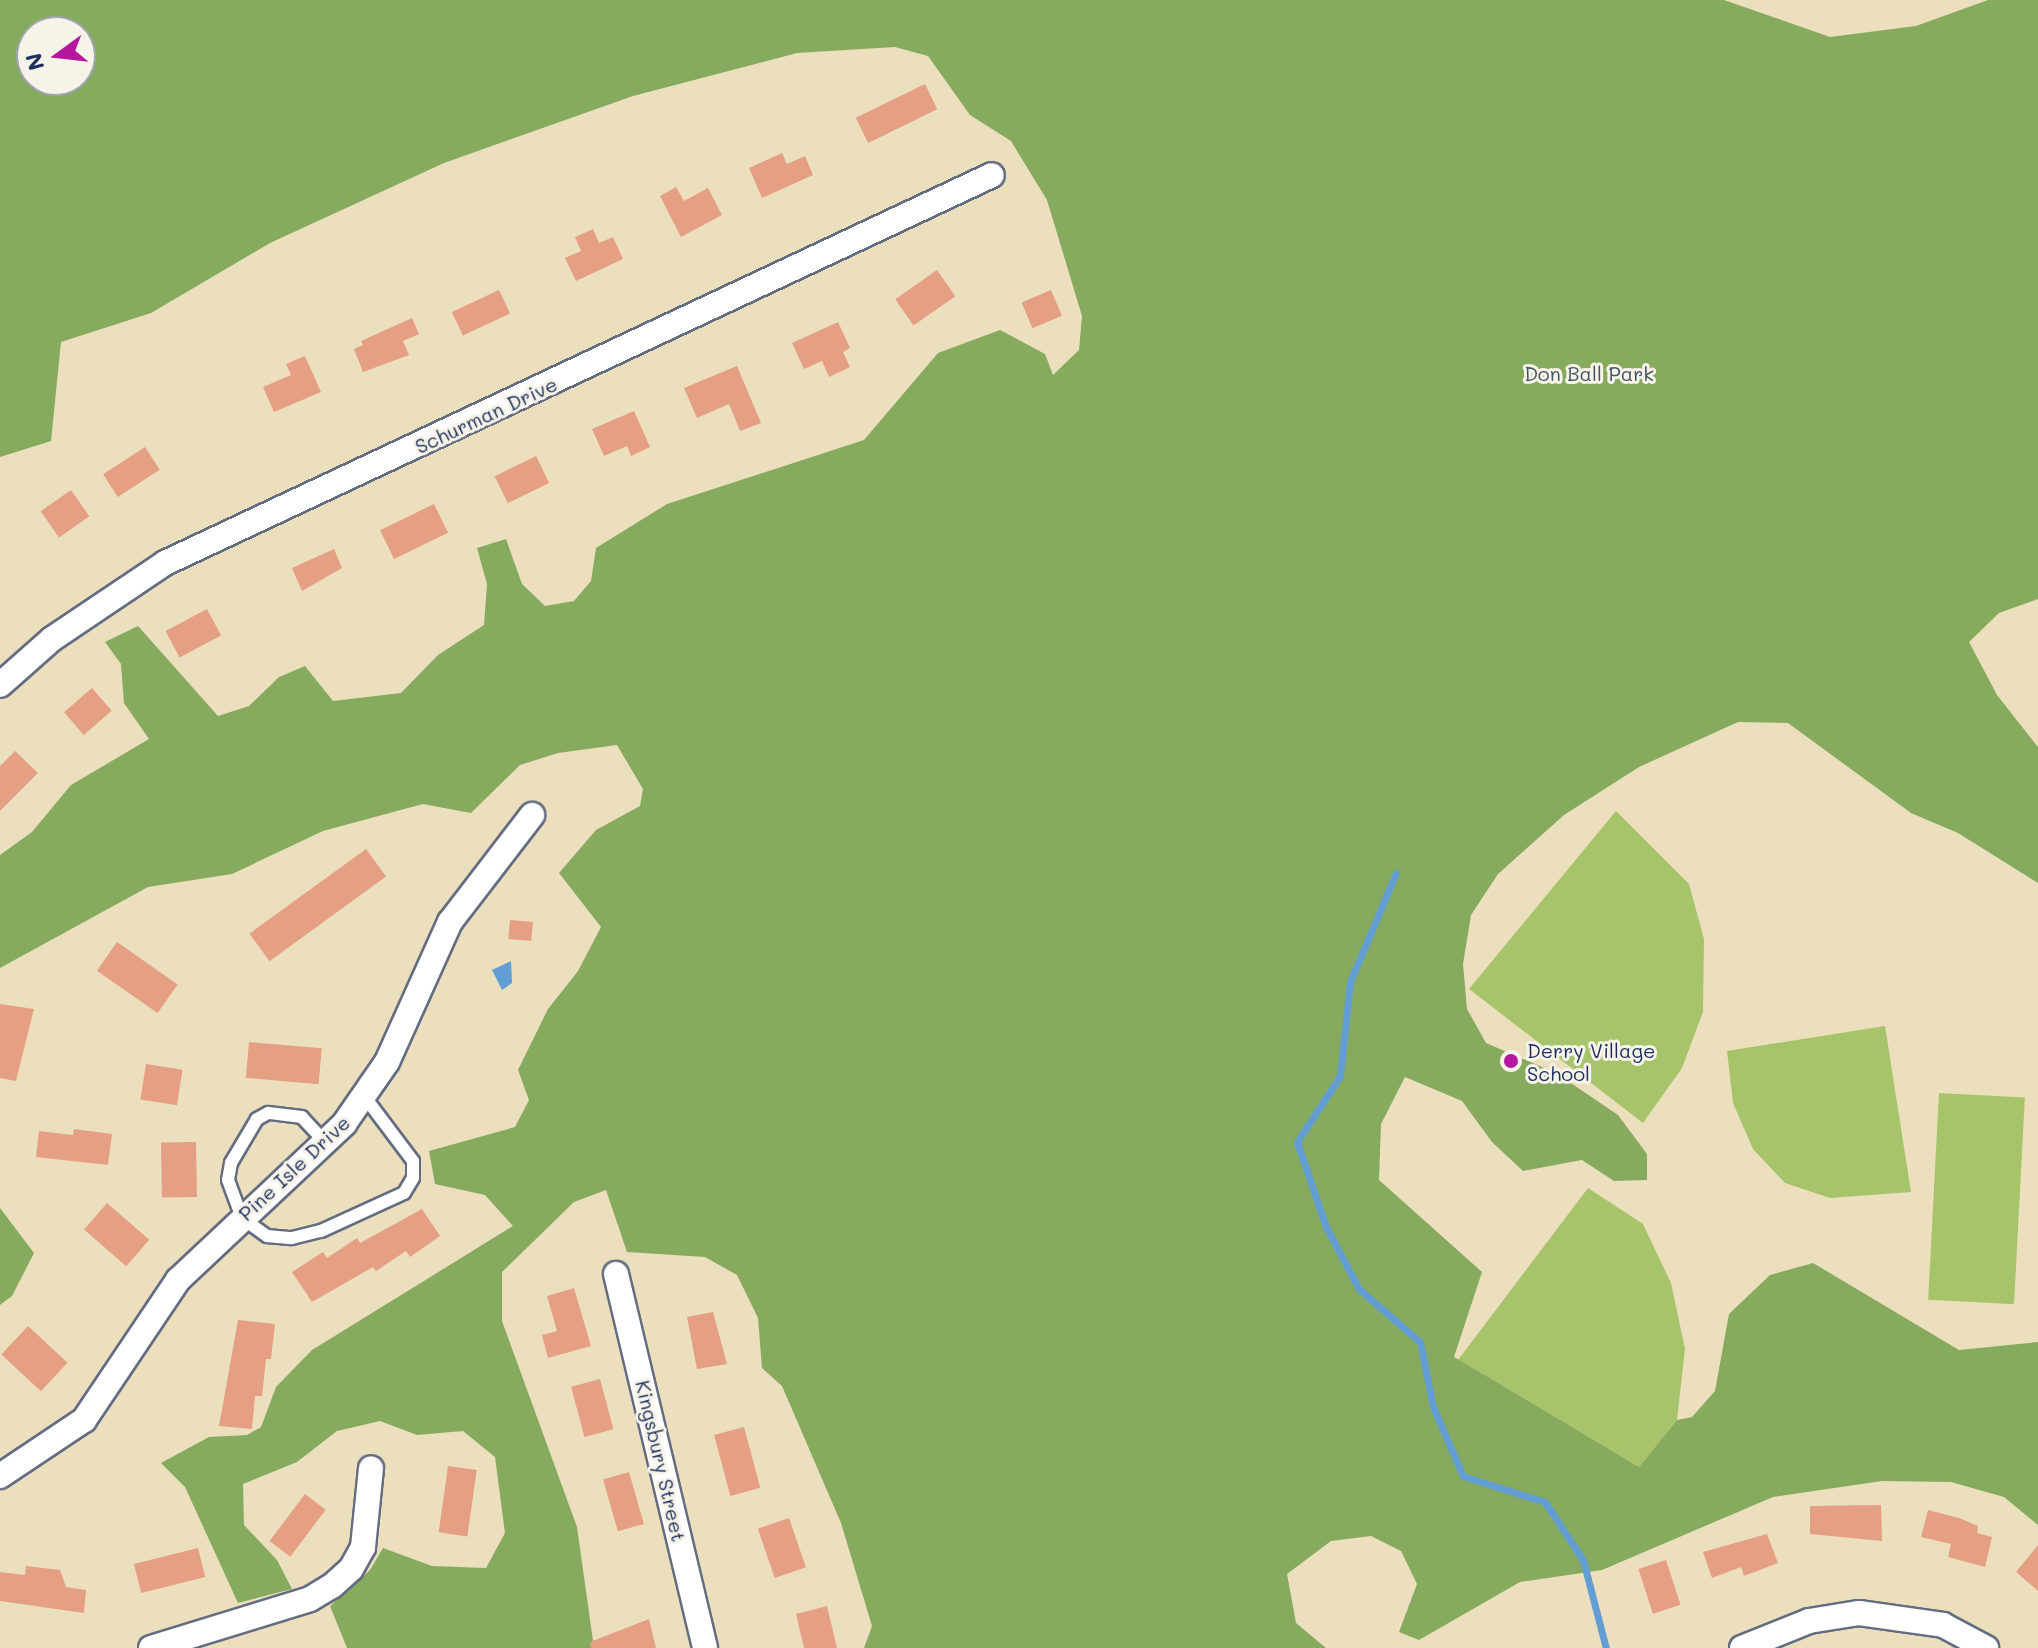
<!DOCTYPE html>
<style>
body{margin:0}
#map{position:relative;width:2038px;height:1648px;overflow:hidden;background:#ecdfbe;font-family:Mali,sans-serif}
div>[style]{position:absolute}
.green>*{inset:0;background:#a8c46a;transform-origin:0 0}
.forest>*{inset:0;background:#86aa5e}
.water>*{inset:0;background:#629ed3}
.stream>*{height:7px;margin:-3.5px;padding:0 3.5px;transform-origin:3.5px;border-radius:3.5px;background:#629ed3}
.building>*{inset:0;background:#e59f83;transform-origin:0 0}
.roads{filter:drop-shadow(2px 0 #646d80) drop-shadow(-2px 0 #646d80) drop-shadow(0 2px #646d80) drop-shadow(0 -2px #646d80)}
.service>*{height:12px;margin:-6px;padding:0 6px;transform-origin:6px;border-radius:6px;background:#fff}
.minor>*{height:24px;margin:-12px;padding:0 12px;transform-origin:12px;border-radius:12px;background:#fff}
.dots>*{width:22px;height:22px;translate:-50% -50%;box-sizing:border-box;border:4px solid #f7f3e8;border-radius:50%}
span{translate:-50% -50%;white-space:nowrap;text-align:center;line-height:1.15;-webkit-text-stroke:6px #f7f3e8;paint-order:stroke}
.park-label{font-size:20px;color:#3e5461}
.street-label{font-size:20px;color:#1b2f5e}
.poi-label{font-size:20px;color:#1b2f5e}
.left{translate:0 -50%;text-align:left}
.north{position:absolute;left:16px;top:16px;width:80px;height:80px;box-sizing:border-box;background:#f7f3e8;border:2px solid #9fa5b1;border-radius:50%;rotate:255deg;font-size:22px;font-weight:700;line-height:32px;text-align:center;color:#1b2f5e}
.north::after{content:'';display:block;margin:auto;width:28px;height:36px;background:#b5179e;clip-path:polygon(50% 0,100% 100%,50% 72%,0 100%)}
</style>
<div id="map">
<div class="green">
<i style="clip-path:polygon(1616px 811px,1689px 884px,1704px 939px,1703px 1012px,1682px 1068px,1643px 1123px,1469px 989px)"></i>
<i style="clip-path:polygon(1885px 1026px,1911px 1192px,1830px 1198px,1785px 1183px,1753px 1149px,1733px 1103px,1727px 1051px)"></i>
<i style="left:1939px;top:1093px;width:86px;height:207px;rotate:3deg"></i>
<i style="clip-path:polygon(1588px 1188px,1643px 1224px,1671px 1283px,1685px 1349px,1677px 1420px,1639px 1467px,1458px 1360px)"></i>
</div>
<div class="forest">
<i style="clip-path:polygon(evenodd,0 0,1724px 0,1830px 37px,1916px 26px,1988px 0,2038px 0,2038px 599px,1999px 613px,1969px 642px,1997px 695px,2038px 747px,2038px 883px,1958px 833px,1911px 813px,1788px 723px,1738px 722px,1639px 767px,1564px 815px,1498px 874px,1471px 915px,1463px 964px,1467px 1009px,1486px 1043px,1556px 1073px,1618px 1115px,1647px 1154px,1647px 1180px,1614px 1181px,1582px 1160px,1523px 1171px,1492px 1142px,1462px 1101px,1405px 1077px,1381px 1124px,1379px 1180px,1482px 1272px,1454px 1357px,1639px 1467px,1677px 1420px,1692px 1417px,1715px 1391px,1729px 1314px,1770px 1275px,1813px 1263px,1959px 1350px,2038px 1342px,2038px 1525px,2004px 1497px,1951px 1482px,1882px 1481px,1773px 1497px,1602px 1570px,1520px 1582px,1419px 1640px,1399px 1632px,1417px 1584px,1401px 1551px,1371px 1536px,1331px 1541px,1287px 1574px,1296px 1623px,1326px 1648px,864px 1648px,872px 1626px,841px 1523px,782px 1386px,762px 1368px,758px 1318px,737px 1275px,705px 1257px,627px 1252px,606px 1190px,574px 1202px,502px 1272px,502px 1321px,577px 1527px,594px 1648px,347px 1648px,330px 1606px,370px 1570px,383px 1548px,432px 1566px,486px 1568px,505px 1533px,495px 1457px,463px 1431px,417px 1435px,380px 1421px,337px 1431px,297px 1462px,243px 1484px,244px 1525px,277px 1560px,292px 1589px,238px 1603px,185px 1487px,161px 1463px,209px 1437px,247px 1435px,261px 1427px,276px 1387px,312px 1350px,513px 1226px,485px 1195px,435px 1184px,429px 1151px,515px 1127px,529px 1100px,518px 1070px,548px 1009px,578px 971px,601px 927px,559px 873px,596px 830px,640px 806px,643px 789px,617px 745px,558px 753px,520px 765px,471px 813px,423px 804px,323px 831px,232px 874px,148px 887px,0 968px,0 855px,32px 832px,71px 785px,149px 739px,124px 703px,121px 664px,105px 642px,138px 626px,218px 716px,249px 706px,279px 677px,305px 666px,333px 701px,401px 693px,438px 655px,484px 625px,487px 584px,477px 548px,506px 539px,522px 584px,545px 606px,574px 601px,591px 581px,596px 548px,667px 504px,864px 440px,938px 353px,1000px 330px,1045px 354px,1053px 375px,1079px 350px,1082px 316px,1047px 200px,1011px 141px,970px 115px,928px 56px,895px 47px,797px 53px,633px 96px,444px 163px,270px 243px,151px 313px,61px 342px,51px 441px,0 457px,0 0,32px 32px,80px 32px,80px 80px,32px 80px,32px 32px)"></i>
<i style="clip-path:polygon(0 1208px,34px 1253px,12px 1296px,0 1305px)"></i>
</div>
<div class="water">
<i style="clip-path:polygon(511px 961px,512px 983px,502px 990px,492px 970px)"></i>
</div>
<div class="stream">
<i style="left:1396px;top:873px;width:118px;rotate:112.9deg"></i>
<i style="left:1350px;top:982px;width:95px;rotate:96.1deg"></i>
<i style="left:1340px;top:1076px;width:79px;rotate:123.1deg"></i>
<i style="left:1297px;top:1142px;width:90px;rotate:71.2deg"></i>
<i style="left:1326px;top:1227px;width:70px;rotate:62deg"></i>
<i style="left:1359px;top:1289px;width:81px;rotate:41deg"></i>
<i style="left:1420px;top:1342px;width:66px;rotate:78.7deg"></i>
<i style="left:1433px;top:1407px;width:75px;rotate:66.5deg"></i>
<i style="left:1463px;top:1476px;width:86px;rotate:17.6deg"></i>
<i style="left:1545px;top:1502px;width:69px;rotate:56.8deg"></i>
<i style="left:1583px;top:1560px;width:91px;rotate:75.4deg"></i>
</div>
<div class="building">
<i style="left:925px;top:84px;width:28px;height:77px;rotate:64deg"></i>
<i style="clip-path:polygon(782px 153px,787px 164px,805px 156px,813px 175px,762px 198px,749px 168px)"></i>
<i style="clip-path:polygon(676px 187px,684px 201px,708px 188px,722px 215px,681px 237px,660px 196px)"></i>
<i style="clip-path:polygon(593px 229px,599px 243px,613px 237px,623px 259px,576px 281px,565px 258px,581px 251px,575px 237px)"></i>
<i style="left:937px;top:270px;width:32px;height:51px;rotate:55deg"></i>
<i style="left:499px;top:290px;width:26px;height:52px;rotate:65deg"></i>
<i style="left:1051px;top:290px;width:28px;height:32px;rotate:67deg"></i>
<i style="clip-path:polygon(412px 318px,419px 334px,403px 341px,409px 355px,363px 372px,354px 349px,363px 345px,361px 341px)"></i>
<i style="clip-path:polygon(838px 322px,850px 348px,843px 352px,850px 367px,829px 377px,822px 361px,804px 369px,792px 343px)"></i>
<i style="clip-path:polygon(305px 356px,321px 392px,274px 412px,263px 387px,291px 375px,286px 364px)"></i>
<i style="clip-path:polygon(737px 366px,761px 423px,740px 431px,729px 404px,697px 418px,684px 388px)"></i>
<i style="clip-path:polygon(634px 411px,650px 447px,631px 456px,627px 446px,604px 456px,592px 429px)"></i>
<i style="left:145px;top:447px;width:27px;height:50px;rotate:57deg"></i>
<i style="left:536px;top:456px;width:30px;height:46px;rotate:64deg"></i>
<i style="left:71px;top:490px;width:32px;height:37px;rotate:55deg"></i>
<i style="left:434px;top:504px;width:32px;height:60px;rotate:64deg"></i>
<i style="clip-path:polygon(334px 549px,342px 568px,302px 591px,292px 568px)"></i>
<i style="left:207px;top:609px;width:30px;height:47px;rotate:62deg"></i>
<i style="left:92px;top:688px;width:30px;height:37px;rotate:49deg"></i>
<i style="clip-path:polygon(15px 751px,38px 773px,0 811px,0 766px)"></i>
<i style="left:366px;top:849px;width:34px;height:144px;rotate:54deg"></i>
<i style="left:510px;top:920px;width:23px;height:19px;rotate:5deg"></i>
<i style="left:117px;top:942px;width:74px;height:35px;rotate:35deg"></i>
<i style="clip-path:polygon(0 1004px,34px 1009px,16px 1081px,0 1078px)"></i>
<i style="left:249px;top:1042px;width:73px;height:36px;rotate:5deg"></i>
<i style="left:146px;top:1064px;width:37px;height:36px;rotate:9deg"></i>
<i style="clip-path:polygon(74px 1129px,112px 1134px,108px 1165px,36px 1157px,39px 1131px,73px 1135px)"></i>
<i style="left:196px;top:1142px;width:55px;height:35px;rotate:89deg"></i>
<i style="left:107px;top:1203px;width:56px;height:35px;rotate:41deg"></i>
<i style="clip-path:polygon(422px 1209px,440px 1236px,410px 1257px,406px 1251px,376px 1271px,373px 1267px,312px 1302px,292px 1272px,323px 1252px,327px 1258px,357px 1238px,360px 1243px)"></i>
<i style="clip-path:polygon(574px 1288px,591px 1346px,548px 1358px,542px 1335px,557px 1331px,547px 1296px)"></i>
<i style="clip-path:polygon(713px 1312px,727px 1364px,697px 1369px,687px 1317px)"></i>
<i style="clip-path:polygon(238px 1320px,275px 1324px,271px 1359px,266px 1359px,262px 1396px,255px 1396px,252px 1429px,219px 1426px)"></i>
<i style="left:28px;top:1326px;width:54px;height:39px;rotate:43deg"></i>
<i style="left:600px;top:1379px;width:52px;height:30px;rotate:75deg"></i>
<i style="left:744px;top:1427px;width:63px;height:31px;rotate:75deg"></i>
<i style="left:448px;top:1466px;width:29px;height:67px;rotate:8deg"></i>
<i style="left:629px;top:1472px;width:54px;height:27px;rotate:74deg"></i>
<i style="left:305px;top:1494px;width:26px;height:59px;rotate:37deg"></i>
<i style="clip-path:polygon(1881px 1505px,1882px 1541px,1810px 1534px,1810px 1506px)"></i>
<i style="clip-path:polygon(1928px 1510px,1959px 1518px,1978px 1526px,1977px 1533px,1992px 1537px,1985px 1567px,1948px 1557px,1951px 1544px,1921px 1537px)"></i>
<i style="left:789px;top:1518px;width:52px;height:33px;rotate:71deg"></i>
<i style="clip-path:polygon(1767px 1534px,1778px 1563px,1744px 1576px,1741px 1567px,1712px 1578px,1703px 1552px)"></i>
<i style="clip-path:polygon(2038px 1545px,2038px 1591px,2016px 1572px)"></i>
<i style="left:198px;top:1548px;width:30px;height:66px;rotate:76deg"></i>
<i style="left:1666px;top:1560px;width:47px;height:29px;rotate:72deg"></i>
<i style="clip-path:polygon(26px 1566px,60px 1570px,66px 1587px,86px 1590px,84px 1613px,0 1601px,0 1572px,25px 1575px)"></i>
<i style="clip-path:polygon(827px 1606px,837px 1648px,804px 1648px,796px 1614px)"></i>
<i style="clip-path:polygon(649px 1619px,656px 1648px,591px 1648px,590px 1642px)"></i>
</div>
<div class="roads">
<div class="service">
<i style="left:325px;top:1142px;width:34px;rotate:-133deg"></i>
<i style="left:302px;top:1117px;width:34px;rotate:-173deg"></i>
<i style="left:268px;top:1113px;width:13px;rotate:151deg"></i>
<i style="left:257px;top:1119px;width:51px;rotate:120.6deg"></i>
<i style="left:231px;top:1163px;width:17px;rotate:100deg"></i>
<i style="left:228px;top:1180px;width:40px;rotate:69.8deg"></i>
<i style="left:242px;top:1218px;width:31px;rotate:36deg"></i>
<i style="left:267px;top:1236px;width:25px;rotate:5deg"></i>
<i style="left:292px;top:1238px;width:30px;rotate:-14deg"></i>
<i style="left:321px;top:1231px;width:91px;rotate:-24.6deg"></i>
<i style="left:404px;top:1193px;width:17px;rotate:-59deg"></i>
<i style="left:413px;top:1178px;width:17px;rotate:-90deg"></i>
<i style="left:413px;top:1161px;width:80px;rotate:-126.9deg"></i>
</div>
<div class="minor">
<i style="left:0;top:685px;width:69px;rotate:-41.5deg"></i>
<i style="left:52px;top:639px;width:136px;rotate:-33.9deg"></i>
<i style="left:165px;top:563px;width:913px;rotate:-25.13deg"></i>
<i style="left:616px;top:1274px;width:384px;rotate:76.6deg"></i>
<i style="left:0;top:1476px;width:101px;rotate:-33.7deg"></i>
<i style="left:84px;top:1420px;width:169px;rotate:-56.1deg"></i>
<i style="left:178px;top:1280px;width:228px;rotate:-43.2deg"></i>
<i style="left:344px;top:1124px;width:75px;rotate:-55.3deg"></i>
<i style="left:387px;top:1062px;width:154px;rotate:-65.8deg"></i>
<i style="left:450px;top:922px;width:135px;rotate:-52.5deg"></i>
<i style="left:151px;top:1648px;width:166px;rotate:-17.1deg"></i>
<i style="left:310px;top:1599px;width:26px;rotate:-31deg"></i>
<i style="left:332px;top:1586px;width:25px;rotate:-42deg"></i>
<i style="left:351px;top:1569px;width:25px;rotate:-61deg"></i>
<i style="left:363px;top:1547px;width:79px;rotate:-84.2deg"></i>
<i style="left:1742px;top:1648px;width:72px;rotate:-21.9deg"></i>
<i style="left:1809px;top:1621px;width:51px;rotate:-9.1deg"></i>
<i style="left:1859px;top:1613px;width:85px;rotate:8.1deg"></i>
<i style="left:1943px;top:1625px;width:49px;rotate:28.1deg"></i>
</div>
</div>
<div class="dots">
<i style="left:1511px;top:1061px;background:#b5179e"></i>
</div>
<div class="park-label">
<span style="left:1589px;top:373px">Don Ball Park</span>
</div>
<div class="street-label">
<span style="left:486px;top:415px;rotate:-25deg">Schurman Drive</span>
<span style="left:294px;top:1168px;rotate:-43deg">Pine Isle Drive</span>
<span style="left:661px;top:1461px;rotate:77deg">Kingsbury Street</span>
</div>
<div class="poi-label">
<span class="left" style="left:1527px;top:1062px">Derry Village<br>School</span>
</div>
<div class="north">N</div>
</div>
